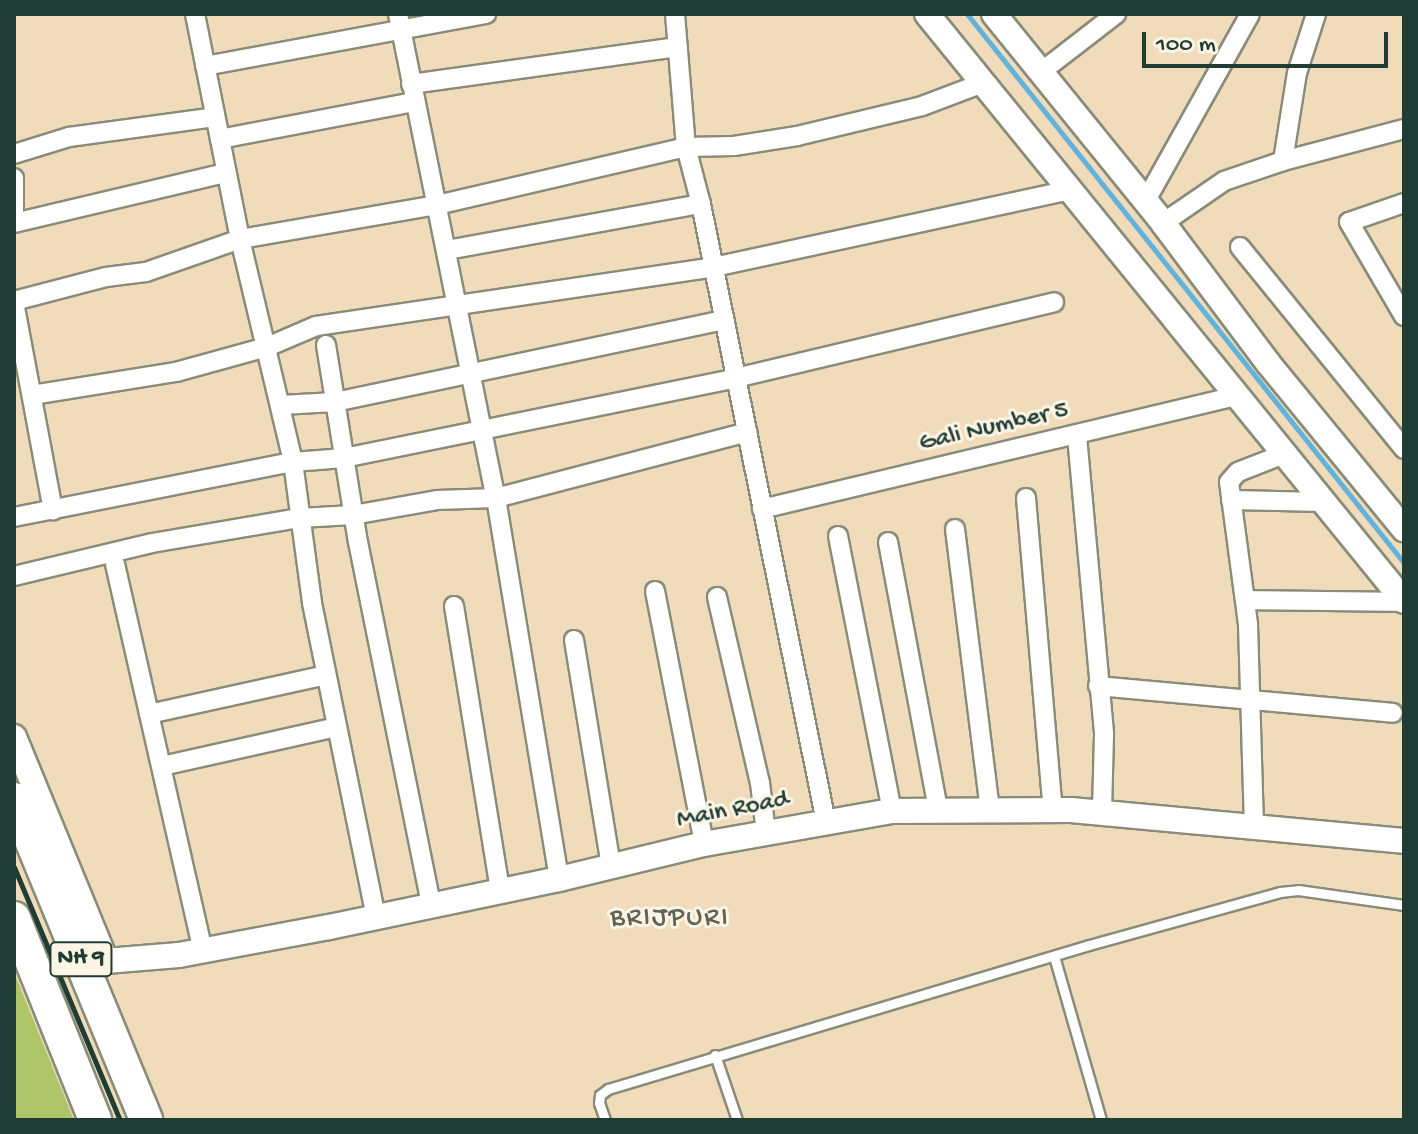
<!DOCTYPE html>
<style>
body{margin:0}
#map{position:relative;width:1418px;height:1134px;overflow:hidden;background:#f0dcbb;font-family:"Gochi Hand",sans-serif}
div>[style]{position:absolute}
.green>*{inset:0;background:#afc569}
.stream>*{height:5px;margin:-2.5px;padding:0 2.5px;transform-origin:2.5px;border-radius:2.5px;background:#61b2dc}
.roads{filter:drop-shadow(2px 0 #888c78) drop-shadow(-2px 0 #888c78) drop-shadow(0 2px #888c78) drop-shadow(0 -2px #888c78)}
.service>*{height:9px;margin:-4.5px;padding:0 4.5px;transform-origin:4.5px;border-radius:4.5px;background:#fff}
.minor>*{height:18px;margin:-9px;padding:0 9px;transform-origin:9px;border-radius:9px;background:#fff}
.tertiary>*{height:24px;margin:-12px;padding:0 12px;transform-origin:12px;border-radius:12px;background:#fff}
.trunk>*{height:32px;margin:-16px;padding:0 16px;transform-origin:16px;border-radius:16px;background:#fff}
.rail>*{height:5px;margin:-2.5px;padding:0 2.5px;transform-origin:2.5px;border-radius:2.5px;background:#1f3d34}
span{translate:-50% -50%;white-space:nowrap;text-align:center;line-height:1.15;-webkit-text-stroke:6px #fcf5e5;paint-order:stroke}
.shield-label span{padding:2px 6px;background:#fcf5e5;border:2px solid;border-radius:6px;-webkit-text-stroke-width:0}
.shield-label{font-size:24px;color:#1f3d34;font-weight:700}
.street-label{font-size:26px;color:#1f3d34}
.neighbourhood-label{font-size:28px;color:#606456;letter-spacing:2px}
.frame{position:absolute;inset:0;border:16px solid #1f3d34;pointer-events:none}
.scale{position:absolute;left:1142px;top:32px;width:246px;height:36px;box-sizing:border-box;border:4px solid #1f3d34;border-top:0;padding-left:10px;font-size:24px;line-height:28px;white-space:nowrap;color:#1f3d34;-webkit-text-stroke:6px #fcf5e5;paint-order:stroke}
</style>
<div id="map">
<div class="green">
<i style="clip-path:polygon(14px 972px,74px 1120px,17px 1120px,14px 1113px)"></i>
</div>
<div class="stream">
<i style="left:967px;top:14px;width:702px;rotate:51.48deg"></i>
</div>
<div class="roads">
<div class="service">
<i style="left:1054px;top:956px;width:171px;rotate:74deg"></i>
<i style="left:715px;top:1055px;width:69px;rotate:71.3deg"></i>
<i style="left:605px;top:1120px;width:18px;rotate:-109deg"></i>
<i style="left:599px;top:1103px;width:8px;rotate:-83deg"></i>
<i style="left:600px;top:1095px;width:10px;rotate:-37deg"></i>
<i style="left:608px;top:1089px;width:502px;rotate:-16.67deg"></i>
<i style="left:1089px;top:945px;width:198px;rotate:-15.5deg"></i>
<i style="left:1280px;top:892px;width:18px;rotate:-6deg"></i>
<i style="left:1298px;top:890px;width:107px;rotate:8.1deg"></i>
</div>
<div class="minor">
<i style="left:195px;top:14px;width:229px;rotate:78.7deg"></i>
<i style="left:240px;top:239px;width:229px;rotate:76.6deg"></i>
<i style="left:293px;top:462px;width:142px;rotate:82.3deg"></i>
<i style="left:312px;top:603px;width:320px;rotate:78.5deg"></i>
<i style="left:398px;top:14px;width:494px;rotate:78.6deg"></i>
<i style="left:496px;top:498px;width:386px;rotate:80.6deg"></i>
<i style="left:675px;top:14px;width:133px;rotate:85.3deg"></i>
<i style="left:686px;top:147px;width:59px;rotate:75.3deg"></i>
<i style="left:701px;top:204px;width:631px;rotate:78.57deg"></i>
<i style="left:205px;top:66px;width:286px;rotate:-10.5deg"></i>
<i style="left:1041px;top:72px;width:95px;rotate:-37.7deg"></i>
<i style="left:411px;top:84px;width:269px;rotate:-7.9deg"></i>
<i style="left:220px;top:139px;width:197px;rotate:-10.8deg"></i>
<i style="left:14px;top:154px;width:58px;rotate:-17.2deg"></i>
<i style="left:69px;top:137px;width:147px;rotate:-7.8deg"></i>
<i style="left:1283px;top:161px;width:89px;rotate:-81deg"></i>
<i style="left:1297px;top:73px;width:62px;rotate:-72.1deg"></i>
<i style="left:14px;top:178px;width:35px;rotate:90deg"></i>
<i style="left:1145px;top:202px;width:215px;rotate:-60.8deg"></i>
<i style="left:1404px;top:203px;width:58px;rotate:160.9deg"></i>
<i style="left:1349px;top:222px;width:109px;rotate:59.7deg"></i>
<i style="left:14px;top:223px;width:218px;rotate:-13.3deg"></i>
<i style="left:1163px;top:223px;width:74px;rotate:-34.5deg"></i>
<i style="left:1224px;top:181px;width:62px;rotate:-18.7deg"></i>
<i style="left:1283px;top:161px;width:125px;rotate:-14.8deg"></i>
<i style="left:1240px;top:247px;width:260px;rotate:50.9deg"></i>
<i style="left:447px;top:250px;width:258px;rotate:-10.3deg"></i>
<i style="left:14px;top:301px;width:95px;rotate:-14.6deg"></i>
<i style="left:106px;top:277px;width:40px;rotate:-7.1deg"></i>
<i style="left:146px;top:272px;width:100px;rotate:-19.3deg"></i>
<i style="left:240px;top:239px;width:200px;rotate:-9.8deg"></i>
<i style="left:437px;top:205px;width:256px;rotate:-13.1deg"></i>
<i style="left:686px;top:147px;width:48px;rotate:-1.2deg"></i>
<i style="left:734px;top:146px;width:64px;rotate:-9deg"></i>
<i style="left:797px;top:136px;width:129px;rotate:-13.5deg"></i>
<i style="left:922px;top:106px;width:65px;rotate:-20.7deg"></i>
<i style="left:14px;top:302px;width:212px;rotate:79.4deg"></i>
<i style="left:326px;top:345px;width:200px;rotate:80.8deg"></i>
<i style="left:358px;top:542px;width:370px;rotate:78.6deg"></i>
<i style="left:32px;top:395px;width:146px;rotate:-9.1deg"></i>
<i style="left:176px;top:372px;width:94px;rotate:-15.4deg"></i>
<i style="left:267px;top:347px;width:53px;rotate:-23.2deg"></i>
<i style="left:316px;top:326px;width:402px;rotate:-8.4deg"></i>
<i style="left:714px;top:267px;width:363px;rotate:-12.2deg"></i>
<i style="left:281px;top:405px;width:54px;rotate:-3.2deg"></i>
<i style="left:335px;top:402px;width:398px;rotate:-11.9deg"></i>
<i style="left:1077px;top:436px;width:300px;rotate:84.8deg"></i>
<i style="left:1104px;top:735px;width:78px;rotate:91.5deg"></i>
<i style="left:1026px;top:498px;width:313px;rotate:85.1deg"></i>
<i style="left:1231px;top:500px;width:93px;rotate:1.2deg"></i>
<i style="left:762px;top:509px;width:488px;rotate:-13.4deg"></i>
<i style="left:14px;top:517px;width:284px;rotate:-11.2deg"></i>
<i style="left:293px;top:462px;width:51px;rotate:-4.5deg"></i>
<i style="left:344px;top:458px;width:400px;rotate:-11.5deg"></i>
<i style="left:736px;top:378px;width:327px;rotate:-13.4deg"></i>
<i style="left:955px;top:529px;width:282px;rotate:82.9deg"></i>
<i style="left:838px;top:536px;width:280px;rotate:78.9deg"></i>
<i style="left:888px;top:542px;width:273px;rotate:79.4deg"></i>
<i style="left:115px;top:564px;width:396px;rotate:77.2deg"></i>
<i style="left:14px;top:576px;width:142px;rotate:-13.4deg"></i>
<i style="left:152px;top:543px;width:150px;rotate:-9.6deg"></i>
<i style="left:300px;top:518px;width:53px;rotate:-3.2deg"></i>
<i style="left:353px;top:515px;width:85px;rotate:-10.1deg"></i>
<i style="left:437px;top:500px;width:59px;rotate:-1.9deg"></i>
<i style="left:496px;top:498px;width:260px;rotate:-14.7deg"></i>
<i style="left:655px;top:591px;width:258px;rotate:79deg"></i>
<i style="left:717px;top:597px;width:191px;rotate:77deg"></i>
<i style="left:760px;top:783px;width:50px;rotate:83.2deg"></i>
<i style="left:1246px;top:600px;width:158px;rotate:0.7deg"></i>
<i style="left:454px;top:606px;width:288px;rotate:80.8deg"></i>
<i style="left:574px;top:640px;width:230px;rotate:80.7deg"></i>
<i style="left:1098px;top:686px;width:296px;rotate:5.2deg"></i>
<i style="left:149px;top:714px;width:181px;rotate:-12.4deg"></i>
<i style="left:162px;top:766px;width:179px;rotate:-12.6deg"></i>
<i style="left:1254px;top:827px;width:203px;rotate:-91.7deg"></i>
<i style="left:1248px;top:624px;width:143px;rotate:-97.6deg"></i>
<i style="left:1229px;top:482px;width:13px;rotate:-48deg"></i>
<i style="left:1238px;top:472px;width:49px;rotate:-21.4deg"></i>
</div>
<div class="tertiary">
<i style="left:927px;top:14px;width:756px;rotate:50.9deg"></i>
<i style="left:994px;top:14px;width:269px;rotate:51deg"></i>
<i style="left:1163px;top:223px;width:175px;rotate:53.1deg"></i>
<i style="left:1268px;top:363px;width:215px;rotate:50.7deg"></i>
<i style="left:14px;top:737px;width:242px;rotate:67.7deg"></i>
<i style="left:82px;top:963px;width:97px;rotate:-4.7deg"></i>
<i style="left:179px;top:955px;width:153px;rotate:-10.6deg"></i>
<i style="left:329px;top:927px;width:235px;rotate:-11.8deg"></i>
<i style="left:559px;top:879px;width:149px;rotate:-13.6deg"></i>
<i style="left:704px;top:844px;width:191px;rotate:-10deg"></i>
<i style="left:892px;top:811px;width:179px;rotate:-0.3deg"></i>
<i style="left:1071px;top:810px;width:334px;rotate:5.3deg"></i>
</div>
<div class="trunk">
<i style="left:14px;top:799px;width:347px;rotate:67.6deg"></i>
<i style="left:14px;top:918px;width:218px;rotate:68.1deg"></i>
</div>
</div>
<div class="rail">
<i style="left:14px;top:867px;width:274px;rotate:67.3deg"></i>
</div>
<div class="shield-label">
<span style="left:81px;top:959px">NH 9</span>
</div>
<div class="street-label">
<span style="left:994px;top:428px;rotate:-13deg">Gali Number 5</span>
<span style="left:733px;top:811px;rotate:-11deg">Main Road</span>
</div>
<div class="neighbourhood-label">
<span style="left:670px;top:919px">BRIJPURI</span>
</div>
<div class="frame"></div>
<div class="scale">100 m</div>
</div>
